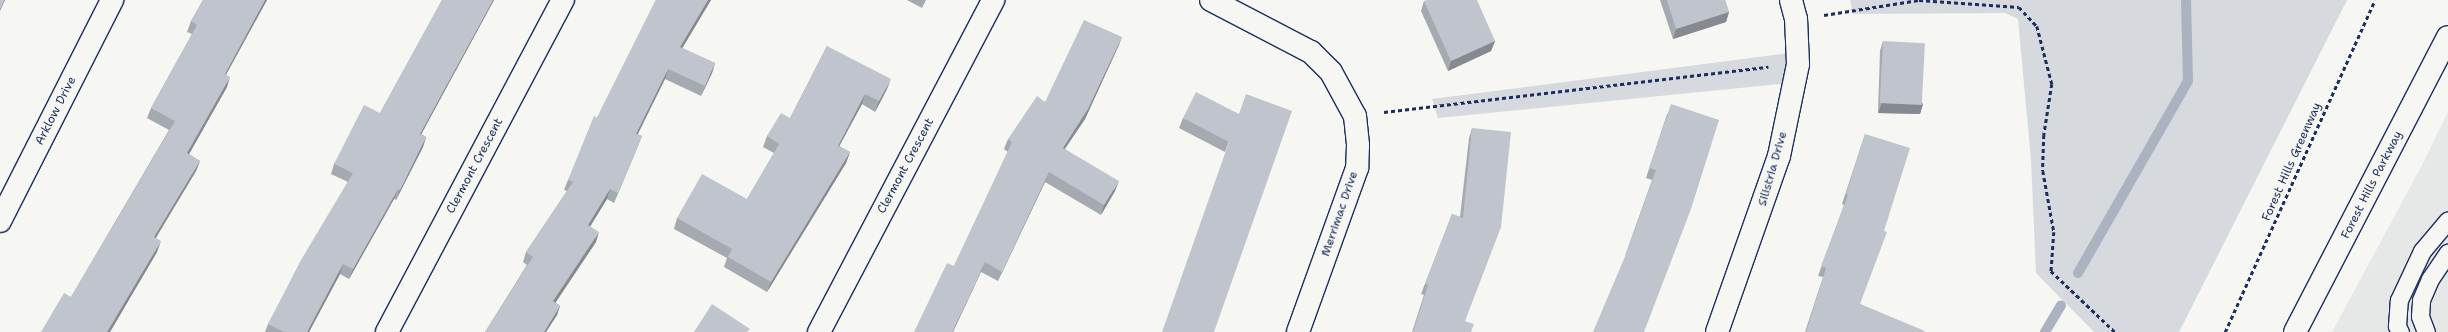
<!DOCTYPE html>
<style>
body{margin:0}
#map{position:relative;width:2448px;height:332px;overflow:hidden;background:#f6f6f2;font-family:"Shantell Sans",sans-serif}
div>[style]{position:absolute}
.built>*{inset:0;background:#e6e7e7}
.green>*{inset:0;background:#d6d9dd}
.stream>*{height:10px;margin:-5px;padding:0 5px;transform-origin:5px;border-radius:5px;background:#abb2c0}
.path>*{height:2.5px;margin-top:-1.25px;transform-origin:0;background:repeating-linear-gradient(90deg,#1b2f5e 0 4px,transparent 0 7px)}
.roads{filter:drop-shadow(1px 0 #1b2f5e) drop-shadow(-1px 0 #1b2f5e) drop-shadow(0 1px #1b2f5e) drop-shadow(0 -1px #1b2f5e)}
.lane>*{height:17px;margin:-8.5px;padding:0 8.5px;transform-origin:8.5px;border-radius:8.5px;background:#f6f6f2}
.street>*{height:22px;margin:-11px;padding:0 11px;transform-origin:11px;border-radius:11px;background:#f6f6f2}
.secondary>*{height:22px;margin:-11px;padding:0 11px;transform-origin:11px;border-radius:11px;background:#f6f6f2}
.wall>*{inset:0;background:#a5a9b0}
.shaded-wall>*{inset:0;background:#868990}
.building>*{inset:0;background:#c0c4cd;transform-origin:0 0}
span{translate:-50% -50%;white-space:nowrap;text-align:center;line-height:1.15;-webkit-text-stroke:3px #f6f6f2;paint-order:stroke}
.street-label{font-size:12px;color:#1b2f5e}
</style>
<div id="map">
<div class="built">
<i style="clip-path:polygon(2448px 112px,2448px 332px,2332px 332px,2421px 167px)"></i>
</div>
<div class="green">
<i style="clip-path:polygon(1850px 0,2347px 0,2179px 332px,2094px 332px,2036px 273px,2031px 160px,2018px 19px,2005px 13px,1853px 14px)"></i>
<i style="clip-path:polygon(1790px 53px,1789px 83px,1438px 118px,1432px 99px)"></i>
</div>
<div class="stream">
<i style="left:2078px;top:273px;width:221px;rotate:-60.2deg"></i>
<i style="left:2188px;top:81px;width:81px;rotate:-91.4deg"></i>
<i style="left:2045px;top:332px;width:31px;rotate:-59deg"></i>
</div>
<div class="path">
<i style="left:1919px;top:0;width:100px;rotate:4deg"></i>
<i style="left:2019px;top:7px;width:26px;rotate:47deg"></i>
<i style="left:2037px;top:26px;width:60px;rotate:75.5deg"></i>
<i style="left:2052px;top:84px;width:52px;rotate:98.9deg"></i>
<i style="left:2044px;top:135px;width:36px;rotate:92deg"></i>
<i style="left:2043px;top:171px;width:62px;rotate:79.8deg"></i>
<i style="left:2054px;top:232px;width:39px;rotate:94deg"></i>
<i style="left:2051px;top:271px;width:88px;rotate:43.6deg"></i>
<i style="left:1824px;top:15px;width:96px;rotate:-9deg"></i>
<i style="left:1384px;top:112px;width:387px;rotate:-6.7deg"></i>
<i style="left:2225px;top:332px;width:364px;rotate:-65.7deg"></i>
</div>
<div class="roads">
<div class="lane">
<i style="left:2400px;top:332px;width:7px;rotate:-117deg"></i>
<i style="left:2397px;top:326px;width:26px;rotate:-86deg"></i>
<i style="left:2399px;top:300px;width:54px;rotate:-64.9deg"></i>
<i style="left:2422px;top:251px;width:40px;rotate:-50deg"></i>
<i style="left:2426px;top:332px;width:17px;rotate:-111deg"></i>
<i style="left:2420px;top:316px;width:16px;rotate:-86deg"></i>
<i style="left:2421px;top:300px;width:23px;rotate:-67deg"></i>
<i style="left:2430px;top:279px;width:32px;rotate:-56deg"></i>
</div>
<div class="street">
<i style="left:1211px;top:0;width:113px;rotate:27.5deg"></i>
<i style="left:1311px;top:52px;width:28px;rotate:45deg"></i>
<i style="left:1331px;top:72px;width:50px;rotate:61.4deg"></i>
<i style="left:1355px;top:116px;width:29px;rotate:84deg"></i>
<i style="left:1358px;top:145px;width:23px;rotate:92deg"></i>
<i style="left:1357px;top:168px;width:174px;rotate:109.8deg"></i>
<i style="left:0;top:221px;width:248px;rotate:-63.1deg"></i>
<i style="left:387px;top:332px;width:376px;rotate:-62.1deg"></i>
<i style="left:819px;top:332px;width:375px;rotate:-62.3deg"></i>
<i style="left:1717px;top:332px;width:187px;rotate:-70.6deg"></i>
<i style="left:1779px;top:156px;width:94px;rotate:-78.3deg"></i>
<i style="left:1798px;top:64px;width:45px;rotate:-92.5deg"></i>
<i style="left:1796px;top:19px;width:20px;rotate:-105deg"></i>
</div>
<div class="secondary">
<i style="left:2295px;top:332px;width:332px;rotate:-62.6deg"></i>
</div>
</div>
<div class="wall">
<i style="clip-path:polygon(203px 0,267px 0,226px 74px,227px 87px,189px 154px,200px 161px,196px 171px,156px 238px,157px 252px,110px 332px,41px 332px,71px 297px,169px 130px,147px 118px,151px 108px,192px 34px,187px 32px,191px 21px)"></i>
<i style="clip-path:polygon(442px 0,494px 0,421px 134px,426px 137px,423px 147px,396px 200px,394px 199px,349px 279px,340px 274px,309px 332px,265px 332px,268px 324px,348px 182px,331px 174px,334px 164px,380px 113px)"></i>
<i style="clip-path:polygon(656px 0,711px 0,682px 48px,715px 63px,712px 73px,701px 96px,665px 79px,637px 134px,642px 136px,614px 203px,607px 199px,590px 226px,596px 242px,555px 302px,560px 306px,557px 315px,546px 332px,485px 332px,527px 265px,523px 262px,526px 252px,567px 191px,564px 190px,568px 180px,597px 118px)"></i>
<i style="clip-path:polygon(907px 0,926px 0,922px 8px)"></i>
<i style="clip-path:polygon(1660px 0,1725px 0,1729px 12px,1726px 22px,1673px 39px)"></i>
<i style="clip-path:polygon(1424px 1px,1495px 41px,1491px 51px,1448px 71px,1421px 11px)"></i>
<i style="clip-path:polygon(1122px 37px,1118px 47px,1085px 119px,1065px 149px,1115px 191px,1101px 215px,1045px 182px,998px 281px,981px 272px,954px 266px,1008px 152px,1004px 149px,1008px 139px,1045px 102px)"></i>
<i style="clip-path:polygon(1883px 41px,1923px 104px,1920px 114px,1878px 113px,1880px 51px)"></i>
<i style="clip-path:polygon(827px 46px,887px 89px,875px 112px,862px 104px,839px 146px,850px 152px,846px 163px,767px 292px,724px 267px,727px 258px,674px 229px,677px 218px,747px 199px,774px 153px,763px 147px,767px 136px,790px 118px)"></i>
<i style="clip-path:polygon(1239px 114px,1225px 152px,1179px 128px,1183px 118px)"></i>
<i style="clip-path:polygon(1667px 114px,1719px 120px,1625px 256px,1652px 180px,1646px 178px)"></i>
<i style="clip-path:polygon(1472px 128px,1465px 321px,1471px 332px,1412px 332px,1424px 295px,1421px 294px,1452px 214px,1460px 217px,1469px 138px)"></i>
<i style="clip-path:polygon(1865px 134px,1860px 304px,1924px 332px,1805px 332px,1823px 277px,1818px 276px,1844px 205px,1842px 204px)"></i>
</div>
<div class="shaded-wall">
<i style="clip-path:polygon(4px 0,5px 0,0 11px,0 9px)"></i>
<i style="clip-path:polygon(265px 0,267px 0,221px 84px,225px 74px)"></i>
<i style="clip-path:polygon(493px 0,494px 0,416px 144px,420px 134px)"></i>
<i style="clip-path:polygon(708px 0,711px 0,677px 57px,680px 47px)"></i>
<i style="clip-path:polygon(1729px 12px,1726px 22px,1673px 39px,1676px 29px)"></i>
<i style="clip-path:polygon(1122px 37px,1118px 47px,1085px 119px,1059px 157px,1063px 148px)"></i>
<i style="clip-path:polygon(1495px 41px,1491px 51px,1448px 71px,1451px 61px)"></i>
<i style="clip-path:polygon(715px 63px,712px 73px,701px 96px,705px 86px)"></i>
<i style="clip-path:polygon(668px 69px,665px 79px,633px 144px,636px 134px)"></i>
<i style="clip-path:polygon(230px 77px,227px 87px,184px 163px,187px 153px)"></i>
<i style="clip-path:polygon(891px 79px,887px 89px,875px 112px,879px 101px)"></i>
<i style="clip-path:polygon(865px 94px,862px 104px,834px 156px,838px 146px)"></i>
<i style="clip-path:polygon(1882px 103px,1923px 104px,1920px 114px,1878px 113px)"></i>
<i style="clip-path:polygon(642px 136px,638px 146px,614px 203px,618px 193px)"></i>
<i style="clip-path:polygon(426px 137px,423px 147px,396px 200px,400px 190px)"></i>
<i style="clip-path:polygon(850px 152px,846px 163px,767px 292px,771px 282px)"></i>
<i style="clip-path:polygon(200px 161px,196px 171px,150px 247px,154px 237px)"></i>
<i style="clip-path:polygon(1049px 172px,1045px 182px,998px 281px,1002px 272px)"></i>
<i style="clip-path:polygon(1119px 181px,1115px 191px,1101px 215px,1104px 205px)"></i>
<i style="clip-path:polygon(398px 189px,394px 199px,349px 279px,353px 269px)"></i>
<i style="clip-path:polygon(610px 189px,607px 199px,585px 235px,588px 225px)"></i>
<i style="clip-path:polygon(599px 232px,596px 242px,550px 311px,553px 301px)"></i>
<i style="clip-path:polygon(161px 241px,157px 252px,110px 332px,107px 332px)"></i>
<i style="clip-path:polygon(985px 262px,981px 272px,953px 332px,952px 332px)"></i>
<i style="clip-path:polygon(343px 264px,340px 274px,309px 332px,307px 332px)"></i>
<i style="clip-path:polygon(560px 306px,557px 315px,546px 332px,544px 332px)"></i>
</div>
<div class="building">
<i style="clip-path:polygon(0 0,4px 0,0 9px)"></i>
<i style="clip-path:polygon(203px 0,265px 0,225px 74px,230px 77px,187px 153px,200px 161px,154px 237px,161px 241px,107px 332px,41px 332px,64px 293px,71px 297px,175px 121px,151px 108px,197px 25px,191px 21px)"></i>
<i style="clip-path:polygon(442px 0,493px 0,420px 134px,426px 137px,400px 190px,398px 189px,353px 269px,343px 264px,307px 332px,284px 332px,268px 324px,301px 260px,353px 173px,334px 164px,364px 105px,380px 113px)"></i>
<i style="clip-path:polygon(656px 0,708px 0,680px 47px,715px 63px,705px 86px,668px 69px,636px 134px,642px 136px,618px 193px,610px 189px,588px 225px,599px 232px,553px 301px,560px 306px,544px 332px,485px 332px,533px 257px,526px 252px,573px 182px,568px 180px,594px 116px,597px 118px)"></i>
<i style="clip-path:polygon(1427px 0,1477px 0,1495px 41px,1451px 61px,1424px 1px)"></i>
<i style="clip-path:polygon(1667px 0,1725px 0,1729px 12px,1676px 29px)"></i>
<i style="clip-path:polygon(1084px 20px,1122px 37px,1088px 109px,1063px 148px,1119px 181px,1104px 205px,1049px 172px,1002px 272px,985px 262px,952px 332px,914px 332px,947px 263px,954px 266px,1012px 142px,1008px 139px,1037px 96px,1045px 102px)"></i>
<i style="left:1883px;top:41px;width:42px;height:62px;rotate:3deg"></i>
<i style="clip-path:polygon(827px 46px,891px 79px,879px 101px,865px 94px,838px 146px,850px 152px,771px 282px,728px 257px,732px 249px,677px 218px,702px 174px,747px 199px,779px 144px,767px 136px,781px 113px,790px 118px)"></i>
<i style="clip-path:polygon(1196px 92px,1239px 114px,1246px 94px,1292px 111px,1214px 332px,1162px 332px,1229px 142px,1183px 118px)"></i>
<i style="clip-path:polygon(1671px 104px,1719px 120px,1691px 209px,1644px 332px,1593px 332px,1626px 254px,1656px 170px,1649px 168px)"></i>
<i style="clip-path:polygon(1472px 128px,1511px 132px,1501px 227px,1465px 321px,1474px 324px,1471px 332px,1413px 332px,1428px 285px,1425px 284px,1452px 214px,1463px 218px)"></i>
<i style="clip-path:polygon(1865px 134px,1910px 148px,1884px 231px,1887px 232px,1860px 304px,1925px 331px,1924px 332px,1806px 332px,1826px 268px,1821px 266px,1848px 195px,1846px 194px)"></i>
<i style="clip-path:polygon(712px 304px,750px 329px,747px 332px,694px 332px)"></i>
</div>
<div class="street-label">
<span style="left:56px;top:111px;rotate:-63deg">Arklow Drive</span>
<span style="left:2292px;top:162px;rotate:-66deg">Forest Hills Greenway</span>
<span style="left:475px;top:166px;rotate:-62deg">Clermont Crescent</span>
<span style="left:906px;top:166px;rotate:-62deg">Clermont Crescent</span>
<span style="left:1773px;top:169px;rotate:-74deg">Silistria Drive</span>
<span style="left:2372px;top:185px;rotate:-63deg">Forest Hills Parkway</span>
<span style="left:1340px;top:214px;rotate:-71deg">Merrimac Drive</span>
</div>
</div>
